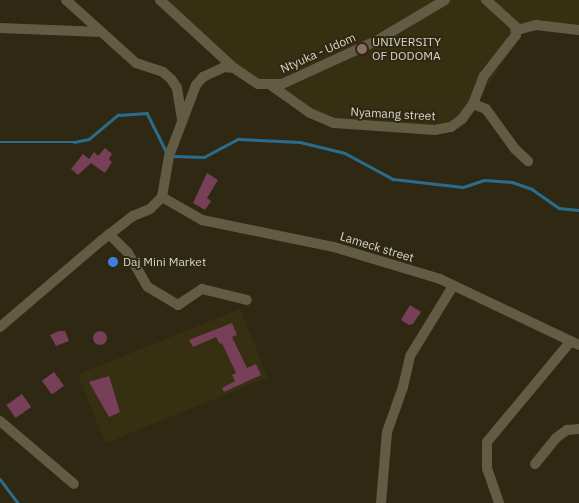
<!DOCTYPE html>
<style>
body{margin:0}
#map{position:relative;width:579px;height:503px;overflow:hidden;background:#2f2914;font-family:"IBM Plex Sans",sans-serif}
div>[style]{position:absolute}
.built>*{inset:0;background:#372f12;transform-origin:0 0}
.stream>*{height:2.5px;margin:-1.25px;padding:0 1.25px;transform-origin:1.25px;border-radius:1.25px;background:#2a6c8c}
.building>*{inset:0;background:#773f58;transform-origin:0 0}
.round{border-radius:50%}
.minor>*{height:10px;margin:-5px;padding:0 5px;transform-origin:5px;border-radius:5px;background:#625c45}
.dots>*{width:14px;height:14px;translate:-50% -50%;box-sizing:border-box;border:2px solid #2f2914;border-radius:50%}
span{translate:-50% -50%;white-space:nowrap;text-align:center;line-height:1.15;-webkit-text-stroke:4px #2f2914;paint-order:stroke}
.poi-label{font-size:12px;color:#d8d5c8}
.left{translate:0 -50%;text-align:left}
.street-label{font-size:12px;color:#d8d5c8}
</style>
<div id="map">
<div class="built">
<i style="clip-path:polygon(162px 0,579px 0,579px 28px,529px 22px,460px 129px,337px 125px,232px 69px)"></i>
<i style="left:240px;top:309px;width:74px;height:175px;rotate:68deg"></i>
</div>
<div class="stream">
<i style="left:0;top:142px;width:74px"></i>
<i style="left:74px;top:142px;width:15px;rotate:-11deg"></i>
<i style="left:89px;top:139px;width:38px;rotate:-40deg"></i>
<i style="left:118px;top:115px;width:29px;rotate:-4deg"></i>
<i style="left:147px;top:113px;width:45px;rotate:63.4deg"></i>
<i style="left:173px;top:156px;width:31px;rotate:2deg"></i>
<i style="left:204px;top:157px;width:38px;rotate:-28deg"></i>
<i style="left:238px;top:139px;width:62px;rotate:2.8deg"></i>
<i style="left:300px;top:142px;width:46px;rotate:13.7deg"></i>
<i style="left:345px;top:153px;width:55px;rotate:28.4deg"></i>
<i style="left:393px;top:179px;width:70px;rotate:6.5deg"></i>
<i style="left:463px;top:187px;width:22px;rotate:-18deg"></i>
<i style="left:484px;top:180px;width:28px;rotate:4deg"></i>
<i style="left:512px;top:182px;width:21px;rotate:19deg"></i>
<i style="left:532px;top:189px;width:33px;rotate:35deg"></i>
<i style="left:559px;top:208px;width:20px;rotate:6deg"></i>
<i style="left:0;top:479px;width:30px;rotate:53deg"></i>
</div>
<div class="building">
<i style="clip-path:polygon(105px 148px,112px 154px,109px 159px,112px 162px,105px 173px,91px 163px,78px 175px,71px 169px,83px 154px,89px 159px,94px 152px,98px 156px)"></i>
<i style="clip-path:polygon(207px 173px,218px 180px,207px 198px,211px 201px,205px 210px,193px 203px)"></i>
<i style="clip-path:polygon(410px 305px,421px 312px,413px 324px,409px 325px,401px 320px)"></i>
<i style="clip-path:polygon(232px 323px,237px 335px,232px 337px,247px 368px,256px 364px,261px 375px,224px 392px,222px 388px,235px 381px,232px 375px,236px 373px,222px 343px,220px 344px,216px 337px,193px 347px,189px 340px)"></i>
<i style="clip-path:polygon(59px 331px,65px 331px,69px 341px,56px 346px,50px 335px)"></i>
<i class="round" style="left:93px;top:331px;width:14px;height:14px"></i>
<i style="left:54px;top:372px;width:17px;height:15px;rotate:54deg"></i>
<i style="clip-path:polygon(109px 376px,120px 412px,109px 417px,89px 382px)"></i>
<i style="left:22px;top:394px;width:16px;height:19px;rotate:55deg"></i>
</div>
<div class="minor">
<i style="left:66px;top:0;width:94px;rotate:42deg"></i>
<i style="left:136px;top:63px;width:28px;rotate:18deg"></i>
<i style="left:163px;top:72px;width:11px;rotate:41deg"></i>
<i style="left:171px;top:79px;width:11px;rotate:56deg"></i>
<i style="left:177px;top:88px;width:31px;rotate:81deg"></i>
<i style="left:160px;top:0;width:100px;rotate:42.6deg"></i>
<i style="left:0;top:28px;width:101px;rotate:2.3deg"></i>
<i style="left:517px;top:30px;width:20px;rotate:-15deg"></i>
<i style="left:536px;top:25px;width:43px;rotate:6.6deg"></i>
<i style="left:272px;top:86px;width:47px;rotate:35.4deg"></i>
<i style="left:310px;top:113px;width:26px;rotate:23deg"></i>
<i style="left:334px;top:123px;width:101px;rotate:4deg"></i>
<i style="left:435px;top:130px;width:16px;rotate:-11deg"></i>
<i style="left:451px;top:127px;width:14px;rotate:-36deg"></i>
<i style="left:462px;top:119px;width:19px;rotate:-54deg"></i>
<i style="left:473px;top:104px;width:30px;rotate:-69deg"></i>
<i style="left:484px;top:76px;width:52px;rotate:-52deg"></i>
<i style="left:516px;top:35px;width:9px;rotate:-96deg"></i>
<i style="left:515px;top:26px;width:39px;rotate:-138deg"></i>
<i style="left:473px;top:104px;width:14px;rotate:21deg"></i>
<i style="left:486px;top:109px;width:49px;rotate:54.1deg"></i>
<i style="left:515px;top:149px;width:18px;rotate:43deg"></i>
<i style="left:162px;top:197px;width:46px;rotate:29.9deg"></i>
<i style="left:202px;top:220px;width:135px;rotate:11.6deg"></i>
<i style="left:334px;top:247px;width:111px;rotate:16.8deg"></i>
<i style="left:440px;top:279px;width:154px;rotate:25.4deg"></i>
<i style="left:109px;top:234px;width:27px;rotate:45deg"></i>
<i style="left:128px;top:253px;width:39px;rotate:60deg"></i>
<i style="left:148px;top:287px;width:35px;rotate:31deg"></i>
<i style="left:178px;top:305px;width:29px;rotate:-34deg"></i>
<i style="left:202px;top:289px;width:46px;rotate:13.7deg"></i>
<i style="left:0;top:327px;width:134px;rotate:-40.5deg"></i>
<i style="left:102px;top:240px;width:39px;rotate:-38deg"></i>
<i style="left:133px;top:216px;width:18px;rotate:-22deg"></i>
<i style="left:150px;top:209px;width:17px;rotate:-45deg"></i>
<i style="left:162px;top:197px;width:42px;rotate:-80.3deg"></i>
<i style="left:169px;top:156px;width:76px;rotate:-69.2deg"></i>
<i style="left:196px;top:85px;width:11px;rotate:-49deg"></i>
<i style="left:203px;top:77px;width:23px;rotate:-25deg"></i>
<i style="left:224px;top:67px;width:10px;rotate:6deg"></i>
<i style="left:234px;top:68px;width:29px;rotate:34deg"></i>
<i style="left:258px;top:84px;width:24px"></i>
<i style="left:282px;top:84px;width:103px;rotate:-24.6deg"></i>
<i style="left:376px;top:41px;width:80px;rotate:-30.7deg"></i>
<i style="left:0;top:421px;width:97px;rotate:40.4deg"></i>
<i style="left:535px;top:464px;width:33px;rotate:-51deg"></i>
<i style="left:556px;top:438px;width:14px;rotate:-36deg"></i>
<i style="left:567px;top:430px;width:12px;rotate:-5deg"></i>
<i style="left:381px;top:503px;width:71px;rotate:-85.2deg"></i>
<i style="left:387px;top:432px;width:48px;rotate:-70.4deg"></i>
<i style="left:403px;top:387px;width:32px;rotate:-77deg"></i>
<i style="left:410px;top:356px;width:82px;rotate:-58.4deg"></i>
<i style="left:499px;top:503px;width:36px;rotate:-109deg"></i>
<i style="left:487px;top:469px;width:27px;rotate:-90deg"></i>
<i style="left:487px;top:442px;width:131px;rotate:-50.3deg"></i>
</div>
<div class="dots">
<i style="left:362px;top:49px;background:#8d6e63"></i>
<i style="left:113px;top:262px;background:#3f7fe0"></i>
</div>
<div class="poi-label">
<span class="left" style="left:372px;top:49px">UNIVERSITY<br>OF DODOMA</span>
<span class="left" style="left:123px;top:262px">Daj Mini Market</span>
</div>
<div class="street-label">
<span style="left:318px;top:53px;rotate:-24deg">Ntyuka - Udom</span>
<span style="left:393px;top:114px;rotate:3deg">Nyamang street</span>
<span style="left:377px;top:247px;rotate:17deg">Lameck street</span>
</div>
</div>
